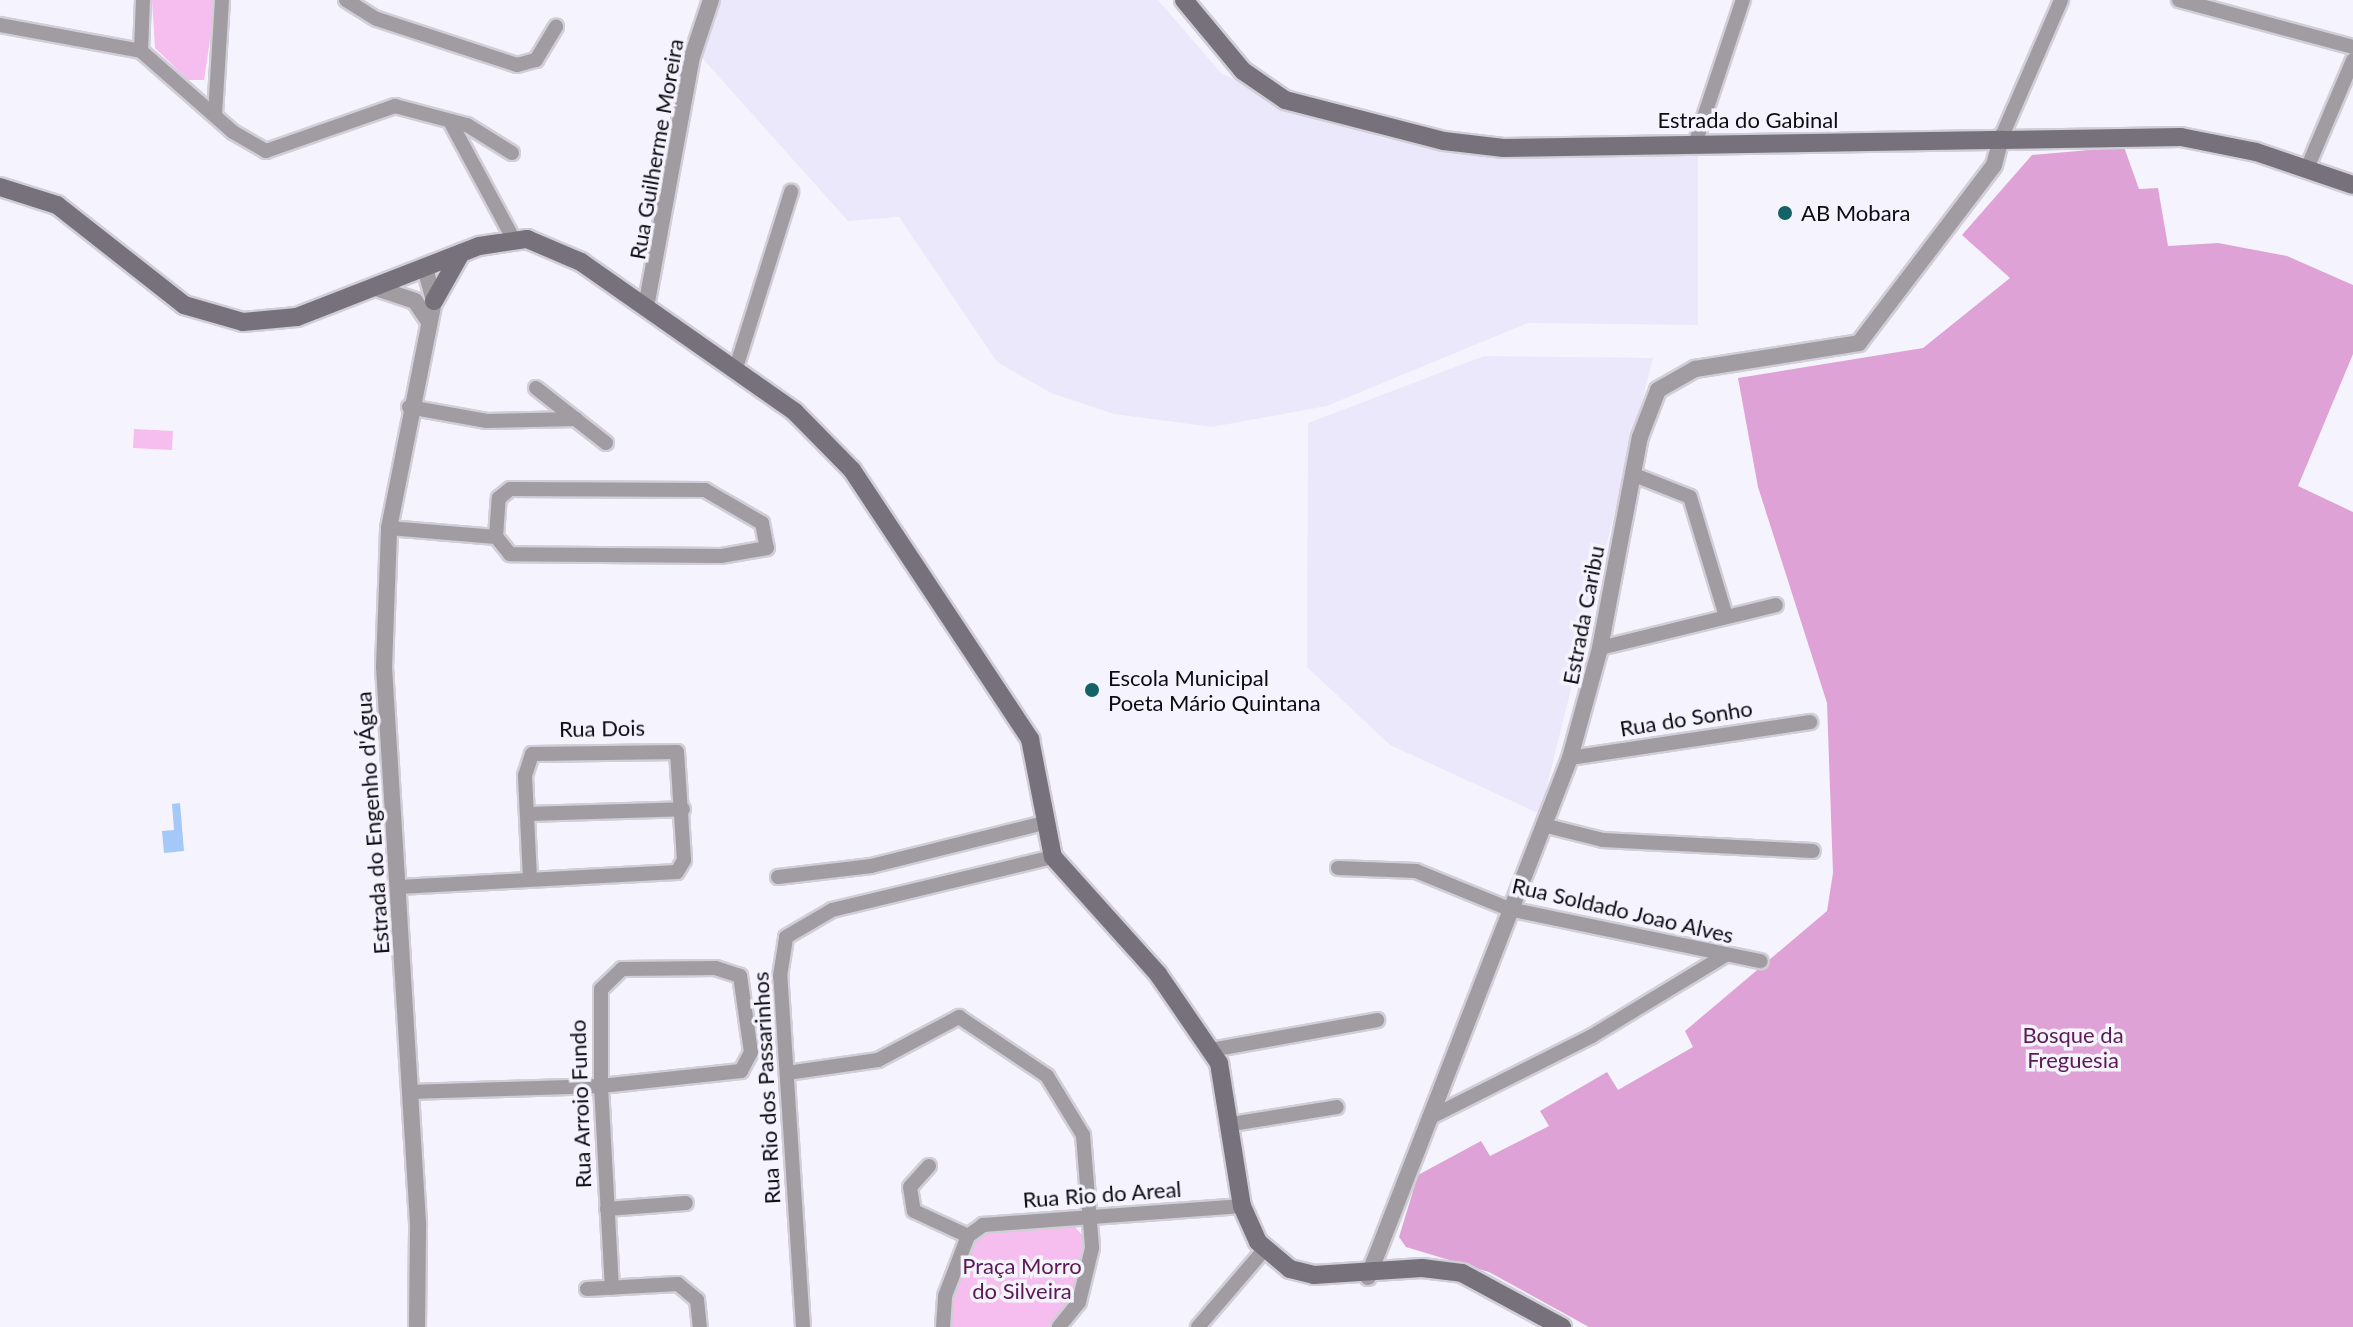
<!DOCTYPE html>
<meta charset="utf-8">
<style>
body{margin:0}
#map{position:relative;width:2353px;height:1327px;overflow:hidden;background:#f5f4fe;font-family:Lato,sans-serif}
div>[style]{position:absolute}
.built>*{inset:0;background:#ebe8fb}
.green>*{inset:0;background:#f5beee;transform-origin:0 0}
.forest>*{inset:0;background:#dea2d6}
.water>*{inset:0;background:#a4c9f8}
.roads{filter:drop-shadow(2px 0 #d0cfd8) drop-shadow(-2px 0 #d0cfd8) drop-shadow(0 2px #d0cfd8) drop-shadow(0 -2px #d0cfd8)}
.minor>*{height:14px;margin:-7px;padding:0 7px;transform-origin:7px;border-radius:7px;background:#a09ca2}
.tertiary>*{height:16px;margin:-8px;padding:0 8px;transform-origin:8px;border-radius:8px;background:#a09ca2}
.secondary>*{height:18px;margin:-9px;padding:0 9px;transform-origin:9px;border-radius:9px;background:#77717b}
.dots>*{width:22px;height:22px;translate:-50% -50%;box-sizing:border-box;border:4px solid #f5f4fe;border-radius:50%}
span{translate:-50% -50%;white-space:nowrap;text-align:center;line-height:1.15;-webkit-text-stroke:7px #f5f4fe;paint-order:stroke}
.street-label{font-size:22px;color:#0d0c11}
.poi-label{font-size:22px;color:#0d0c11}
.left{translate:0 -50%;text-align:left}
.park-label{font-size:22px;color:#5d1959}
</style>
<div id="map">
<div class="built">
<i style="clip-path:polygon(720px 0,1158px 0,1222px 74px,1382px 138px,1514px 159px,1698px 156px,1698px 325px,1528px 323px,1327px 406px,1212px 427px,1114px 414px,1051px 393px,997px 362px,899px 217px,848px 221px,702px 58px)"></i>
<i style="clip-path:polygon(1484px 356px,1653px 358px,1540px 814px,1390px 745px,1307px 667px,1308px 423px)"></i>
</div>
<div class="green">
<i style="clip-path:polygon(152px 0,216px 0,204px 80px,188px 80px,155px 48px)"></i>
<i style="left:134px;top:429px;width:39px;height:19px;rotate:3deg"></i>
<i style="clip-path:polygon(1072px 1224px,1088px 1241px,1079px 1294px,1053px 1327px,952px 1327px,952px 1303px,978px 1235px)"></i>
</div>
<div class="forest">
<i style="clip-path:polygon(2124px 147px,2139px 189px,2158px 188px,2168px 246px,2218px 243px,2287px 256px,2353px 285px,2353px 354px,2298px 486px,2353px 512px,2353px 1327px,1589px 1327px,1489px 1272px,1406px 1247px,1399px 1237px,1418px 1175px,1481px 1141px,1490px 1156px,1549px 1126px,1540px 1111px,1607px 1072px,1618px 1090px,1693px 1047px,1685px 1031px,1827px 911px,1833px 873px,1827px 703px,1758px 487px,1738px 378px,1923px 348px,2010px 278px,1962px 235px,2032px 155px)"></i>
</div>
<div class="water">
<i style="clip-path:polygon(180px 803px,184px 851px,164px 853px,162px 831px,174px 830px,172px 804px)"></i>
</div>
<div class="roads">
<div class="minor">
<i style="left:346px;top:0;width:36px;rotate:32deg"></i>
<i style="left:377px;top:19px;width:147px;rotate:18.2deg"></i>
<i style="left:517px;top:65px;width:20px;rotate:-15deg"></i>
<i style="left:536px;top:60px;width:39px;rotate:-59deg"></i>
<i style="left:2179px;top:0;width:180px;rotate:15.1deg"></i>
<i style="left:0;top:25px;width:143px;rotate:10.4deg"></i>
<i style="left:141px;top:51px;width:123px;rotate:41.4deg"></i>
<i style="left:233px;top:132px;width:38px;rotate:30deg"></i>
<i style="left:266px;top:151px;width:137px;rotate:-19.2deg"></i>
<i style="left:395px;top:106px;width:74px;rotate:14.8deg"></i>
<i style="left:467px;top:125px;width:53px;rotate:31.9deg"></i>
<i style="left:141px;top:51px;width:51px;rotate:-87.8deg"></i>
<i style="left:215px;top:114px;width:114px;rotate:-86.5deg"></i>
<i style="left:451px;top:123px;width:131px;rotate:61.7deg"></i>
<i style="left:2002px;top:136px;width:148px;rotate:-66.5deg"></i>
<i style="left:1695px;top:144px;width:152px;rotate:-71.6deg"></i>
<i style="left:2308px;top:166px;width:115px;rotate:-67deg"></i>
<i style="left:735px;top:371px;width:188px;rotate:-72.6deg"></i>
<i style="left:536px;top:388px;width:89px;rotate:38.2deg"></i>
<i style="left:409px;top:407px;width:79px;rotate:10.2deg"></i>
<i style="left:487px;top:421px;width:89px;rotate:-1.3deg"></i>
<i style="left:1632px;top:474px;width:62px;rotate:21.6deg"></i>
<i style="left:1690px;top:497px;width:124px;rotate:73.2deg"></i>
<i style="left:510px;top:489px;width:195px;rotate:0.3deg"></i>
<i style="left:705px;top:490px;width:66px;rotate:30.1deg"></i>
<i style="left:762px;top:523px;width:25px;rotate:79deg"></i>
<i style="left:767px;top:548px;width:47px;rotate:170.1deg"></i>
<i style="left:721px;top:556px;width:211px;rotate:-179.5deg"></i>
<i style="left:510px;top:554px;width:22px;rotate:-129deg"></i>
<i style="left:496px;top:537px;width:39px;rotate:-86deg"></i>
<i style="left:499px;top:498px;width:14px;rotate:-39deg"></i>
<i style="left:389px;top:528px;width:107px;rotate:4.8deg"></i>
<i style="left:1600px;top:648px;width:181px;rotate:-13.7deg"></i>
<i style="left:1570px;top:758px;width:243px;rotate:-8.5deg"></i>
<i style="left:527px;top:814px;width:156px;rotate:-1.8deg"></i>
<i style="left:1543px;top:825px;width:62px;rotate:14deg"></i>
<i style="left:1603px;top:840px;width:210px;rotate:3deg"></i>
<i style="left:1338px;top:868px;width:78px;rotate:2.2deg"></i>
<i style="left:1416px;top:871px;width:100px;rotate:22.2deg"></i>
<i style="left:1509px;top:909px;width:257px;rotate:11.7deg"></i>
<i style="left:778px;top:877px;width:94px;rotate:-6.7deg"></i>
<i style="left:871px;top:866px;width:177px;rotate:-14deg"></i>
<i style="left:399px;top:887px;width:278px;rotate:-3.1deg"></i>
<i style="left:677px;top:872px;width:14px;rotate:-60deg"></i>
<i style="left:684px;top:860px;width:108px;rotate:-93.7deg"></i>
<i style="left:677px;top:752px;width:145px;rotate:179.2deg"></i>
<i style="left:532px;top:754px;width:23px;rotate:108deg"></i>
<i style="left:525px;top:776px;width:102px;rotate:87.2deg"></i>
<i style="left:1211px;top:1050px;width:169px;rotate:-10.2deg"></i>
<i style="left:787px;top:1073px;width:92px;rotate:-8.1deg"></i>
<i style="left:878px;top:1060px;width:92px;rotate:-28deg"></i>
<i style="left:959px;top:1017px;width:106px;rotate:33.8deg"></i>
<i style="left:1047px;top:1076px;width:69px;rotate:58.6deg"></i>
<i style="left:1083px;top:1135px;width:113px;rotate:85.4deg"></i>
<i style="left:1092px;top:1248px;width:56px;rotate:103.5deg"></i>
<i style="left:1079px;top:1302px;width:32px;rotate:129deg"></i>
<i style="left:409px;top:1092px;width:192px;rotate:-1.8deg"></i>
<i style="left:601px;top:1086px;width:141px;rotate:-6.1deg"></i>
<i style="left:741px;top:1071px;width:21px;rotate:-62deg"></i>
<i style="left:751px;top:1052px;width:77px;rotate:-98.2deg"></i>
<i style="left:740px;top:976px;width:25px;rotate:-162deg"></i>
<i style="left:716px;top:968px;width:94px;rotate:179.4deg"></i>
<i style="left:622px;top:969px;width:29px;rotate:136deg"></i>
<i style="left:601px;top:989px;width:97px;rotate:90deg"></i>
<i style="left:601px;top:1086px;width:202px;rotate:86.9deg"></i>
<i style="left:1429px;top:1118px;width:182px;rotate:-26.7deg"></i>
<i style="left:1592px;top:1036px;width:154px;rotate:-31.2deg"></i>
<i style="left:1232px;top:1124px;width:106px;rotate:-9.2deg"></i>
<i style="left:929px;top:1166px;width:28px;rotate:132deg"></i>
<i style="left:910px;top:1187px;width:24px;rotate:81deg"></i>
<i style="left:914px;top:1211px;width:60px;rotate:24.8deg"></i>
<i style="left:607px;top:1209px;width:79px;rotate:-4.3deg"></i>
<i style="left:587px;top:1289px;width:91px;rotate:-3.1deg"></i>
<i style="left:678px;top:1284px;width:25px;rotate:40deg"></i>
<i style="left:697px;top:1300px;width:27px;rotate:84deg"></i>
<i style="left:803px;top:1327px;width:352px;rotate:-93.7deg"></i>
<i style="left:780px;top:976px;width:39px;rotate:-81deg"></i>
<i style="left:786px;top:937px;width:53px;rotate:-30.4deg"></i>
<i style="left:832px;top:910px;width:227px;rotate:-13.5deg"></i>
<i style="left:943px;top:1327px;width:31px;rotate:-86deg"></i>
<i style="left:945px;top:1296px;width:64px;rotate:-69deg"></i>
<i style="left:968px;top:1236px;width:19px;rotate:-36deg"></i>
<i style="left:983px;top:1225px;width:260px;rotate:-4.2deg"></i>
<i style="left:1198px;top:1327px;width:101px;rotate:-49.4deg"></i>
</div>
<div class="tertiary">
<i style="left:376px;top:288px;width:41px;rotate:18.4deg"></i>
<i style="left:415px;top:301px;width:23px;rotate:56deg"></i>
<i style="left:646px;top:307px;width:254px;rotate:-79.6deg"></i>
<i style="left:692px;top:57px;width:60px;rotate:-71.6deg"></i>
<i style="left:1368px;top:1277px;width:557px;rotate:-68.73deg"></i>
<i style="left:1570px;top:758px;width:114px;rotate:-74.7deg"></i>
<i style="left:1600px;top:648px;width:215px;rotate:-79.3deg"></i>
<i style="left:1640px;top:437px;width:50px;rotate:-69deg"></i>
<i style="left:1658px;top:390px;width:43px;rotate:-29.6deg"></i>
<i style="left:1695px;top:369px;width:166px;rotate:-9deg"></i>
<i style="left:1859px;top:343px;width:223px;rotate:-52.8deg"></i>
<i style="left:1994px;top:165px;width:30px;rotate:-75deg"></i>
<i style="left:417px;top:1327px;width:104px;rotate:-89.4deg"></i>
<i style="left:418px;top:1223px;width:557px;rotate:-93.5deg"></i>
<i style="left:384px;top:667px;width:139px;rotate:-87.9deg"></i>
<i style="left:389px;top:528px;width:231px;rotate:-78.8deg"></i>
<i style="left:434px;top:301px;width:34px;rotate:-105deg"></i>
</div>
<div class="secondary">
<i style="left:1184px;top:0;width:92px;rotate:50.3deg"></i>
<i style="left:1243px;top:71px;width:51px;rotate:34.6deg"></i>
<i style="left:1285px;top:100px;width:164px;rotate:14.5deg"></i>
<i style="left:1444px;top:141px;width:60px;rotate:6.7deg"></i>
<i style="left:1504px;top:148px;width:677px;rotate:-0.93deg"></i>
<i style="left:2181px;top:137px;width:76px;rotate:11.3deg"></i>
<i style="left:2256px;top:152px;width:102px;rotate:18.8deg"></i>
<i style="left:0;top:187px;width:60px;rotate:17.5deg"></i>
<i style="left:57px;top:205px;width:162px;rotate:38.2deg"></i>
<i style="left:184px;top:305px;width:61px;rotate:16.1deg"></i>
<i style="left:243px;top:322px;width:54px;rotate:-5.3deg"></i>
<i style="left:297px;top:317px;width:195px;rotate:-21.3deg"></i>
<i style="left:479px;top:246px;width:49px;rotate:-8.3deg"></i>
<i style="left:527px;top:239px;width:59px;rotate:23.1deg"></i>
<i style="left:581px;top:262px;width:261px;rotate:35deg"></i>
<i style="left:795px;top:412px;width:81px;rotate:45.5deg"></i>
<i style="left:852px;top:470px;width:323px;rotate:56.5deg"></i>
<i style="left:1030px;top:739px;width:120px;rotate:79deg"></i>
<i style="left:1053px;top:857px;width:157px;rotate:48.1deg"></i>
<i style="left:1158px;top:974px;width:108px;rotate:55.6deg"></i>
<i style="left:1219px;top:1063px;width:145px;rotate:80.9deg"></i>
<i style="left:1242px;top:1206px;width:39px;rotate:66deg"></i>
<i style="left:1258px;top:1242px;width:42px;rotate:40.2deg"></i>
<i style="left:1290px;top:1269px;width:25px;rotate:14deg"></i>
<i style="left:1314px;top:1275px;width:108px;rotate:-3.7deg"></i>
<i style="left:1422px;top:1268px;width:40px;rotate:7.1deg"></i>
<i style="left:1462px;top:1273px;width:114px;rotate:28.4deg"></i>
<i style="left:434px;top:301px;width:55px;rotate:-60.6deg"></i>
</div>
</div>
<div class="dots">
<i style="left:1785px;top:213px;background:#136366"></i>
<i style="left:1092px;top:690px;background:#136366"></i>
</div>
<div class="street-label">
<span style="left:1748px;top:120px">Estrada do Gabinal</span>
<span style="left:656px;top:149px;rotate:-80deg">Rua Guilherme Moreira</span>
<span style="left:1583px;top:615px;rotate:-79deg">Estrada Caribu</span>
<span style="left:1686px;top:718px;rotate:-9deg">Rua do Sonho</span>
<span style="left:602px;top:728px;rotate:-1deg">Rua Dois</span>
<span style="left:372px;top:823px;rotate:-94deg">Estrada do Engenho d'Água</span>
<span style="left:1623px;top:910px;rotate:13deg">Rua Soldado Joao Alves</span>
<span style="left:766px;top:1088px;rotate:-93deg">Rua Rio dos Passarinhos</span>
<span style="left:580px;top:1104px;rotate:-92deg">Rua Arroio Fundo</span>
<span style="left:1102px;top:1194px;rotate:-4deg">Rua Rio do Areal</span>
</div>
<div class="poi-label">
<span class="left" style="left:1801px;top:213px">AB Mobara</span>
<span class="left" style="left:1108px;top:690px">Escola Municipal<br>Poeta Mário Quintana</span>
</div>
<div class="park-label">
<span style="left:2073px;top:1047px">Bosque da<br>Freguesia</span>
<span style="left:1022px;top:1278px">Praça Morro<br>do Silveira</span>
</div>
</div>
